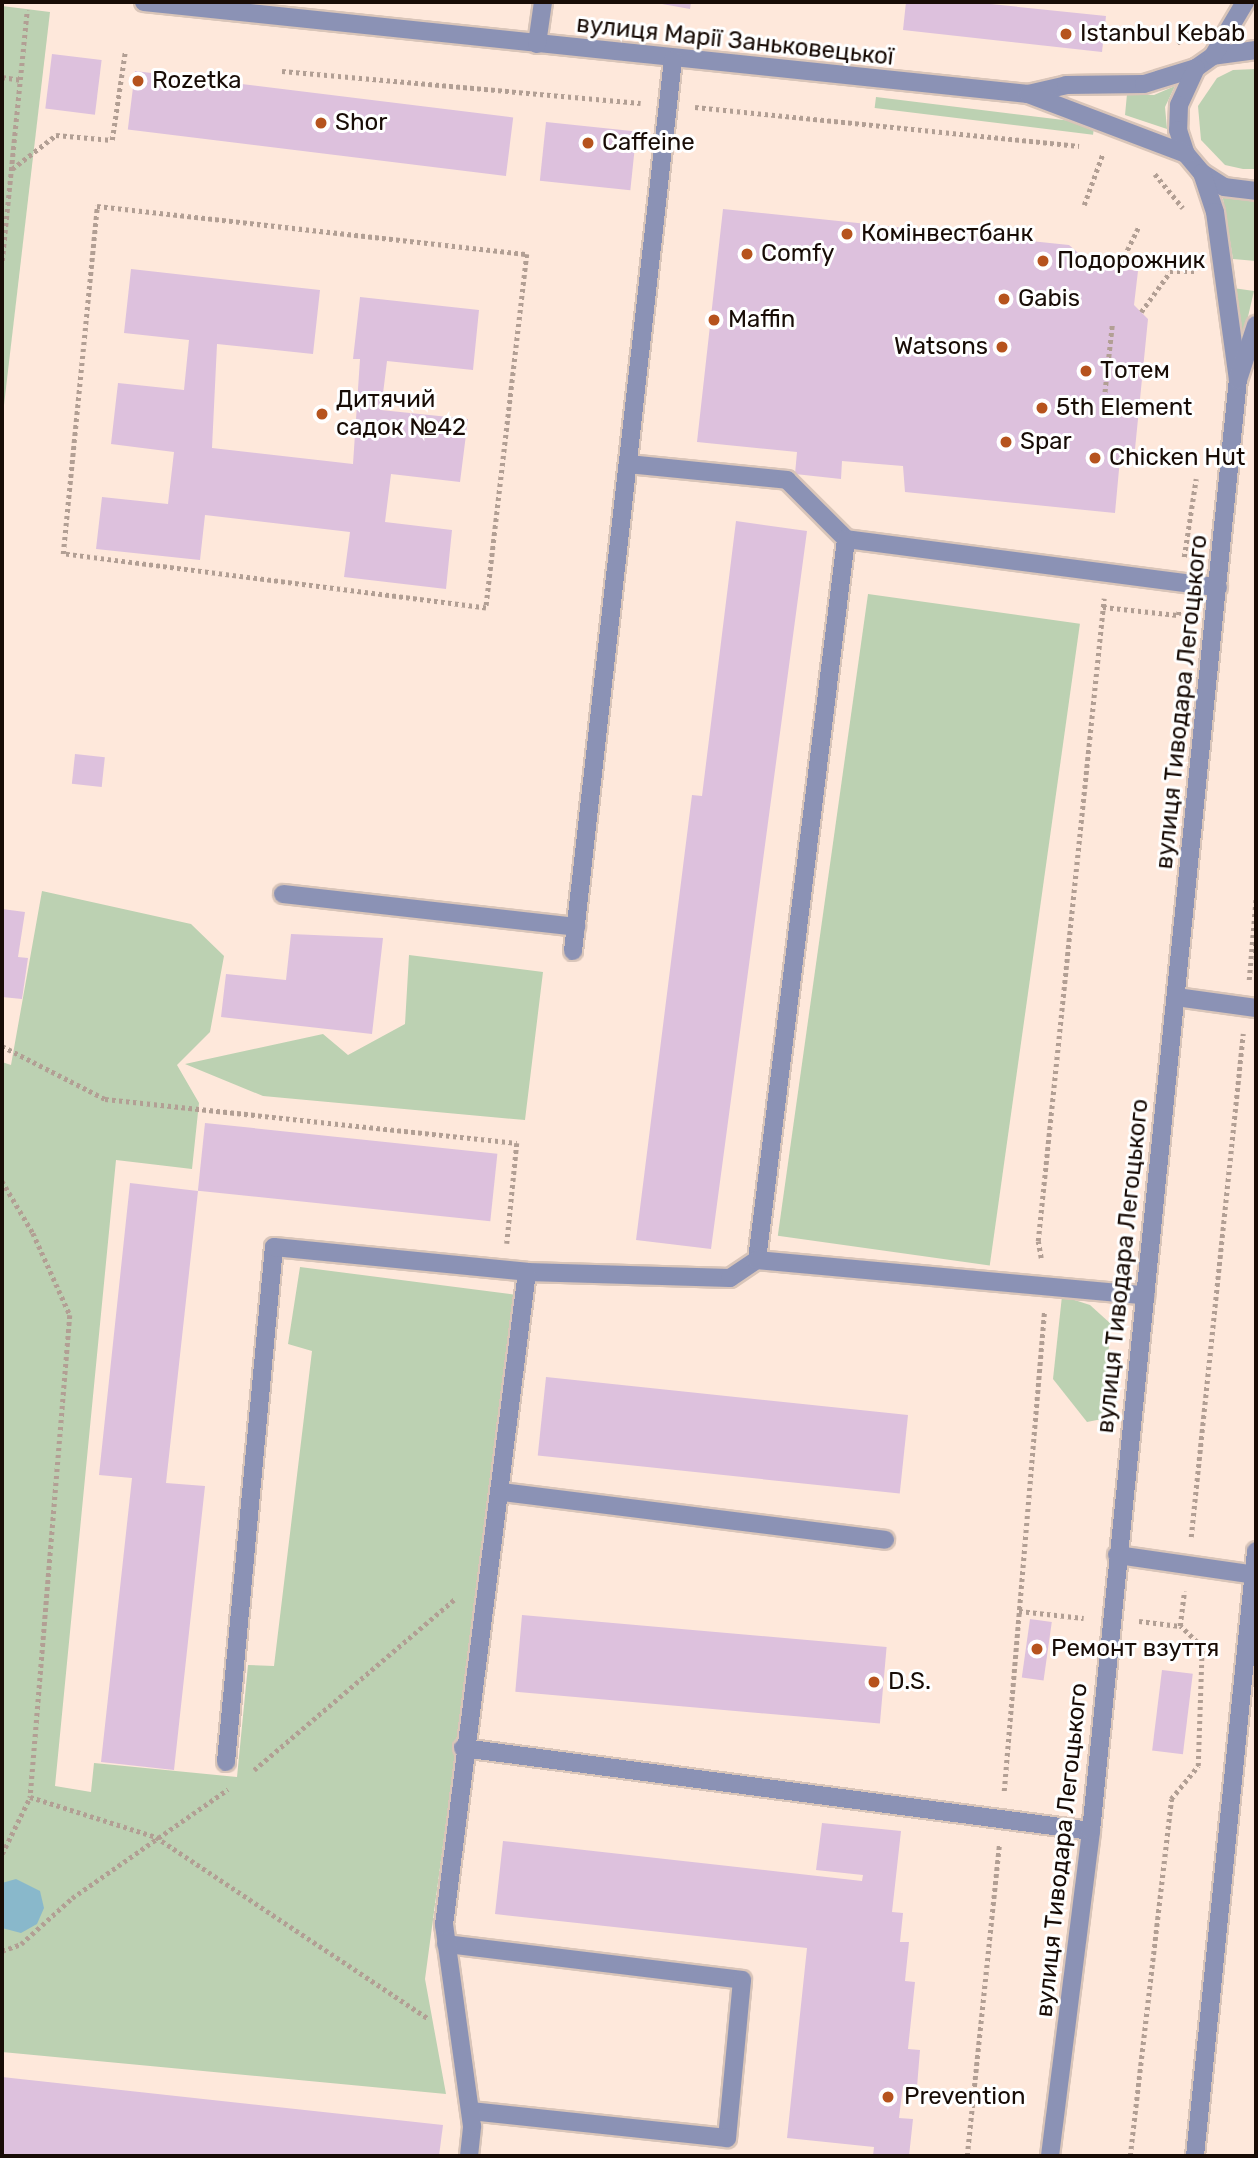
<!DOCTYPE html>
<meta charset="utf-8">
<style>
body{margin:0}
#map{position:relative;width:1258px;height:2158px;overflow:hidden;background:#fee8db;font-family:Rubik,sans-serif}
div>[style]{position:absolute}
.green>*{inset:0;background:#bcd1b2;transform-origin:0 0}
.water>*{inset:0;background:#89b8cb}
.building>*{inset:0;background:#ddc1dd;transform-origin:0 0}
.path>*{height:4.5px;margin-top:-2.25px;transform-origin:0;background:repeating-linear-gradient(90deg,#b29f94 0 3.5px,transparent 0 7px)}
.roads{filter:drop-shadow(2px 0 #d9c5b9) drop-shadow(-2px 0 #d9c5b9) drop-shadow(0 2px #d9c5b9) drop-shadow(0 -2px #d9c5b9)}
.minor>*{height:18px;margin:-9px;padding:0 9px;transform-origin:9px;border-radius:9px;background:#8b92b5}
.dots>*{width:19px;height:19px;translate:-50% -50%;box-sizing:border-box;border:4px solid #fff;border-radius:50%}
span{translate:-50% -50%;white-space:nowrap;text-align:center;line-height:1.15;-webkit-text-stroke:6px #fff;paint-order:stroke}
.poi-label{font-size:24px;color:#180c06}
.left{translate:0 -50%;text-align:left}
.right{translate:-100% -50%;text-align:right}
.street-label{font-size:24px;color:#180c06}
.frame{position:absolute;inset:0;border:4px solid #180c06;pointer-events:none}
</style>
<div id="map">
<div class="green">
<i style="clip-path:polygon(2px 6px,50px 12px,2px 422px)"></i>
<i style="clip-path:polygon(1256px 69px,1256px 169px,1243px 169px,1225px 165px,1201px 140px,1198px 106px,1217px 78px,1233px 70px)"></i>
<i style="clip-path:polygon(1175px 86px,1165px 107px,1167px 129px,1125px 115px,1127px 94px,1154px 95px)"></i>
<i style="left:876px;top:97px;width:220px;height:11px;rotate:7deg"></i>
<i style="clip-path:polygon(1222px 193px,1256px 199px,1256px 261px,1233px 259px)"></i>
<i style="clip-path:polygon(1233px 288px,1254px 291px,1239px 355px)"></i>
<i style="left:868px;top:594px;width:214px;height:648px;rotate:8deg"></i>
<i style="clip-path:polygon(42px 891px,191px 924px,224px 956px,210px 1032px,177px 1065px,199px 1103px,192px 1169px,116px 1160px,55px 1786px,91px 1792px,94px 1763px,237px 1777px,248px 1665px,274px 1666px,312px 1351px,288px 1344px,300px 1267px,517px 1295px,425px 1979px,446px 2094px,2px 2052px,2px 1062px,11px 1065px)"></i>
<i style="clip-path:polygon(409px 955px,543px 972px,525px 1120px,263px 1096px,185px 1064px,323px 1034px,348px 1055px,405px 1024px)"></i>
<i style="clip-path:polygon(1062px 1296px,1090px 1305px,1111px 1324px,1102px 1419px,1087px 1422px,1053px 1379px)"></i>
</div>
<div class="water">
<i style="clip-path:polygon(16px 1879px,40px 1891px,44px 1908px,37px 1924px,21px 1933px,2px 1928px,2px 1883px)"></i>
</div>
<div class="building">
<i style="clip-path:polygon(651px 2px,691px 2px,690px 9px)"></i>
<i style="clip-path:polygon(906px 2px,971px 2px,1106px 16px,1102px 52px,903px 30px)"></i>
<i style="left:52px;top:54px;width:50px;height:55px;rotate:7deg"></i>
<i style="left:135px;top:71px;width:381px;height:59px;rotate:7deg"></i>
<i style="left:546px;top:122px;width:91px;height:59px;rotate:6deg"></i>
<i style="clip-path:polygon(723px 209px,1069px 245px,1091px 264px,1138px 271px,1134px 305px,1148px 319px,1135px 449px,1121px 448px,1115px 513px,905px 492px,903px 466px,842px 461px,841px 479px,795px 474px,797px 452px,697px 442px)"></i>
<i style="clip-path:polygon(131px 269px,320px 290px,313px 354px,217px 344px,212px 448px,353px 464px,360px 359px,353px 359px,360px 297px,479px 310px,473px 370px,387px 361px,381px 410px,468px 419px,460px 482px,391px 474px,385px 522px,452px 530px,446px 589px,344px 577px,350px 532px,205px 515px,200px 560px,96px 549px,102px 497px,168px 504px,174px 452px,111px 444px,118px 383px,184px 390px,189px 340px,124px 333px)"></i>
<i style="clip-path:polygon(736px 521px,807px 531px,711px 1249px,636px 1240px,692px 795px,702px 796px)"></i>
<i style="left:75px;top:754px;width:30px;height:30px;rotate:6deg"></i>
<i style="clip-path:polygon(2px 909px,25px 912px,18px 957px,28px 958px,22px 999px,2px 997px)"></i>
<i style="clip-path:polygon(291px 934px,383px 938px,372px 1034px,221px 1017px,226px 974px,286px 980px)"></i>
<i style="left:205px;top:1123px;width:294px;height:68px;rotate:6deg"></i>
<i style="clip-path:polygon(130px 1183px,198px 1191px,166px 1483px,205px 1486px,174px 1770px,101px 1762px,132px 1478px,99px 1475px)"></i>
<i style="left:546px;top:1377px;width:364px;height:79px;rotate:6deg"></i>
<i style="left:522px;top:1615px;width:366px;height:77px;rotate:5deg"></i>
<i style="left:1030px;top:1619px;width:22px;height:59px;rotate:8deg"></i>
<i style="left:1162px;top:1670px;width:31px;height:81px;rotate:7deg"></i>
<i style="clip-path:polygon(822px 1823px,901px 1831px,892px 1912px,903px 1913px,900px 1942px,909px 1942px,905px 1981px,915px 1982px,908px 2049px,920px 2050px,917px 2087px,903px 2086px,899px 2118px,913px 2119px,909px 2156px,873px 2156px,874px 2147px,787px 2138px,807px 1948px,495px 1914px,503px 1841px,862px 1881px,863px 1875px,816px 1870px)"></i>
<i style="clip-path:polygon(2px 2077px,443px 2125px,439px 2156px,2px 2155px)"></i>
</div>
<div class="path">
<i style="left:1177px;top:43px;width:23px;rotate:-38deg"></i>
<i style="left:282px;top:71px;width:360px;rotate:5.1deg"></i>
<i style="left:2px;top:77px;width:18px;rotate:9deg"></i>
<i style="left:695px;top:107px;width:386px;rotate:5.8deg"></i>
<i style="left:12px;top:169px;width:56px;rotate:-37.7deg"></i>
<i style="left:56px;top:135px;width:56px;rotate:5.1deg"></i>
<i style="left:112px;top:140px;width:89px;rotate:-81.6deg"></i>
<i style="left:1155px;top:174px;width:44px;rotate:50.5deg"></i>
<i style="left:1084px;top:205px;width:55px;rotate:-69.9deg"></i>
<i style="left:97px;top:206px;width:433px;rotate:6.4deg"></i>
<i style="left:527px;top:254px;width:356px;rotate:96.6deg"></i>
<i style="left:486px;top:608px;width:426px;rotate:-172.7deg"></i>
<i style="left:63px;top:554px;width:350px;rotate:-84.4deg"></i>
<i style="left:2px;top:261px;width:252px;rotate:-84.3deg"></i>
<i style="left:1118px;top:269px;width:46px;rotate:-64deg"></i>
<i style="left:1141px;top:312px;width:49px;rotate:-54.1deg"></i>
<i style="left:1170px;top:272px;width:26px"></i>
<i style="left:1104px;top:399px;width:74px;rotate:-83.8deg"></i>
<i style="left:1184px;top:557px;width:79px;rotate:-81.3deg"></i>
<i style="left:1103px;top:607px;width:75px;rotate:6.1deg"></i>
<i style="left:1178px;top:615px;width:4px;rotate:-76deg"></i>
<i style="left:1249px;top:980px;width:83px;rotate:-85.2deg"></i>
<i style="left:2px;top:1046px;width:116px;rotate:27.2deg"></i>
<i style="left:105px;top:1099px;width:414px;rotate:6.1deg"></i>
<i style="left:517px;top:1143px;width:101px;rotate:95.7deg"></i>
<i style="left:2px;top:1181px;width:61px;rotate:59.2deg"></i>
<i style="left:33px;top:1233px;width:90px;rotate:65.7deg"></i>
<i style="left:70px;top:1315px;width:484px;rotate:94.7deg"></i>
<i style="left:30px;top:1797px;width:132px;rotate:17.6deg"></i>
<i style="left:156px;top:1837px;width:328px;rotate:33.7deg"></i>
<i style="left:1041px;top:1258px;width:17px;rotate:-100deg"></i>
<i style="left:1038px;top:1241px;width:646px;rotate:-84.14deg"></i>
<i style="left:1191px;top:1537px;width:506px;rotate:-84.1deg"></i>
<i style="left:1019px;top:1611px;width:65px;rotate:6.1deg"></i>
<i style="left:1139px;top:1621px;width:41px;rotate:7deg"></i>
<i style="left:254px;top:1770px;width:265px;rotate:-40.4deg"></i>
<i style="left:1004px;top:1791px;width:481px;rotate:-85.2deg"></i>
<i style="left:2px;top:1854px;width:64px;rotate:-63.8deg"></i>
<i style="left:2px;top:1951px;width:20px;rotate:-20deg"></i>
<i style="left:21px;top:1944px;width:69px;rotate:-42deg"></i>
<i style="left:72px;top:1898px;width:190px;rotate:-34.9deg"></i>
<i style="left:967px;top:2156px;width:313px;rotate:-84.1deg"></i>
<i style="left:1130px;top:2156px;width:359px;rotate:-83.4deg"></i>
<i style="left:1171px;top:1799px;width:43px;rotate:-50.7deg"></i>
<i style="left:1198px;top:1766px;width:119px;rotate:-88.1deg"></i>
<i style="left:1202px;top:1647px;width:30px;rotate:-136deg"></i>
<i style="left:1180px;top:1626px;width:35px;rotate:-83deg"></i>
</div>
<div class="roads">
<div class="minor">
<i style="left:144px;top:2px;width:889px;rotate:5.94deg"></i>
<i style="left:1028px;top:94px;width:39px;rotate:-13deg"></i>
<i style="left:1066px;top:85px;width:78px;rotate:-0.7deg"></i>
<i style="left:1144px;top:84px;width:54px;rotate:-17.1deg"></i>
<i style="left:537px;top:44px;width:42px;rotate:-81.9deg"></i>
<i style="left:1256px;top:50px;width:43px;rotate:172.1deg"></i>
<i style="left:1213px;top:56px;width:21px;rotate:145deg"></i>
<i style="left:1196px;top:68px;width:41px;rotate:114.7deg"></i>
<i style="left:1179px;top:105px;width:25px;rotate:92deg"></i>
<i style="left:1178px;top:130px;width:25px;rotate:72deg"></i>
<i style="left:1186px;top:154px;width:25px;rotate:50deg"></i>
<i style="left:1202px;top:173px;width:26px;rotate:32deg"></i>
<i style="left:1224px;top:187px;width:32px;rotate:7deg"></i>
<i style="left:1213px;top:56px;width:63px;rotate:-59.3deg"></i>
<i style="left:1028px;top:94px;width:169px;rotate:20.8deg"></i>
<i style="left:1202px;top:173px;width:41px;rotate:71.6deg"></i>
<i style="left:1215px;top:212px;width:170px;rotate:82.2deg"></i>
<i style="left:628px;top:464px;width:160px;rotate:5.7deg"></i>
<i style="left:787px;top:480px;width:83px;rotate:45deg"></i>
<i style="left:846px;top:539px;width:375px;rotate:7.4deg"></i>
<i style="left:283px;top:894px;width:295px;rotate:6.4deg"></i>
<i style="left:573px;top:951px;width:897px;rotate:-83.6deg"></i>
<i style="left:1176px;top:997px;width:81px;rotate:7.8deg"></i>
<i style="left:757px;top:1260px;width:726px;rotate:-82.96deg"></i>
<i style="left:502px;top:1492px;width:386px;rotate:7.1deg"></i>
<i style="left:1117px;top:1555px;width:140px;rotate:8.2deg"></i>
<i style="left:463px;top:1748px;width:633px;rotate:7.53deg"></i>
<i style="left:226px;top:1762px;width:517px;rotate:-84.68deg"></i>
<i style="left:274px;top:1247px;width:254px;rotate:5.6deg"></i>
<i style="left:527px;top:1272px;width:203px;rotate:1.7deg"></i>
<i style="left:730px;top:1278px;width:32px;rotate:-34deg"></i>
<i style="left:757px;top:1260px;width:390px;rotate:5.2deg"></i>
<i style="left:446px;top:1944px;width:298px;rotate:6.9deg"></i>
<i style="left:742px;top:1980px;width:159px;rotate:95.4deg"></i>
<i style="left:727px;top:2138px;width:258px;rotate:-174deg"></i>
<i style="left:469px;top:2156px;width:30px;rotate:-84deg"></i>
<i style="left:472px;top:2126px;width:203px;rotate:-97.9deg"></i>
<i style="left:444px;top:1925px;width:658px;rotate:-82.76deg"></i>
<i style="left:1050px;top:2156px;width:328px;rotate:-82.8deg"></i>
<i style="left:1091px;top:1831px;width:1458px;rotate:-84.22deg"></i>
<i style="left:1238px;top:380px;width:58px;rotate:-71.9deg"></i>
<i style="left:1195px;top:2156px;width:608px;rotate:-84.24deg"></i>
</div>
</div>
<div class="dots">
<i style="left:1066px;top:34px;background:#b6531d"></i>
<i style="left:138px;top:81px;background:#b6531d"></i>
<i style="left:321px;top:123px;background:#b6531d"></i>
<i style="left:588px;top:143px;background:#b6531d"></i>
<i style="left:847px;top:234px;background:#b6531d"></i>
<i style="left:747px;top:254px;background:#b6531d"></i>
<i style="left:1043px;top:261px;background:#b6531d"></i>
<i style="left:1004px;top:299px;background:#b6531d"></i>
<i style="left:714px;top:320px;background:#b6531d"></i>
<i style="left:1002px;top:347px;background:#b6531d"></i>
<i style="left:1086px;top:371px;background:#b6531d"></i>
<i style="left:1042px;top:408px;background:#b6531d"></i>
<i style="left:322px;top:414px;background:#b6531d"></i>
<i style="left:1006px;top:442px;background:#b6531d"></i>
<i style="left:1095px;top:458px;background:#b6531d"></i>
<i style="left:1037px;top:1649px;background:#b6531d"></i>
<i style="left:874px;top:1682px;background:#b6531d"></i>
<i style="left:888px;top:2097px;background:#b6531d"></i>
</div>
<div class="poi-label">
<span class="left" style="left:1080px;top:34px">Istanbul Kebab</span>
<span class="left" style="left:152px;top:81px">Rozetka</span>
<span class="left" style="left:335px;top:123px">Shor</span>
<span class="left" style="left:602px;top:143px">Caffeine</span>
<span class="left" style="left:861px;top:234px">Комінвестбанк</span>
<span class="left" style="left:761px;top:254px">Comfy</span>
<span class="left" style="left:1057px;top:261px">Подорожник</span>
<span class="left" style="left:1018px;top:299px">Gabis</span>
<span class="left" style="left:728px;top:320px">Maffin</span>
<span class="right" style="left:988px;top:347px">Watsons</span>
<span class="left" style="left:1100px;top:371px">Тотем</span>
<span class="left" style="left:336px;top:414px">Дитячий<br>садок №42</span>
<span class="left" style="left:1056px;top:408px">5th Element</span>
<span class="left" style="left:1020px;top:442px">Spar</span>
<span class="left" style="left:1109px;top:458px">Chicken Hut</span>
<span class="left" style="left:1051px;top:1649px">Ремонт взуття</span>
<span class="left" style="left:888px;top:1682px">D.S.</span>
<span class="left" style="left:904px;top:2097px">Prevention</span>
</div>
<div class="street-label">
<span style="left:735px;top:41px;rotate:6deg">вулиця Марії Заньковецької</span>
<span style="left:1182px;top:702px;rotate:-84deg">вулиця Тиводара Легоцького</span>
<span style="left:1123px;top:1266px;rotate:-84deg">вулиця Тиводара Легоцького</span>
<span style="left:1062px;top:1850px;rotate:-84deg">вулиця Тиводара Легоцького</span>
</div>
<div class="frame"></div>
</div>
